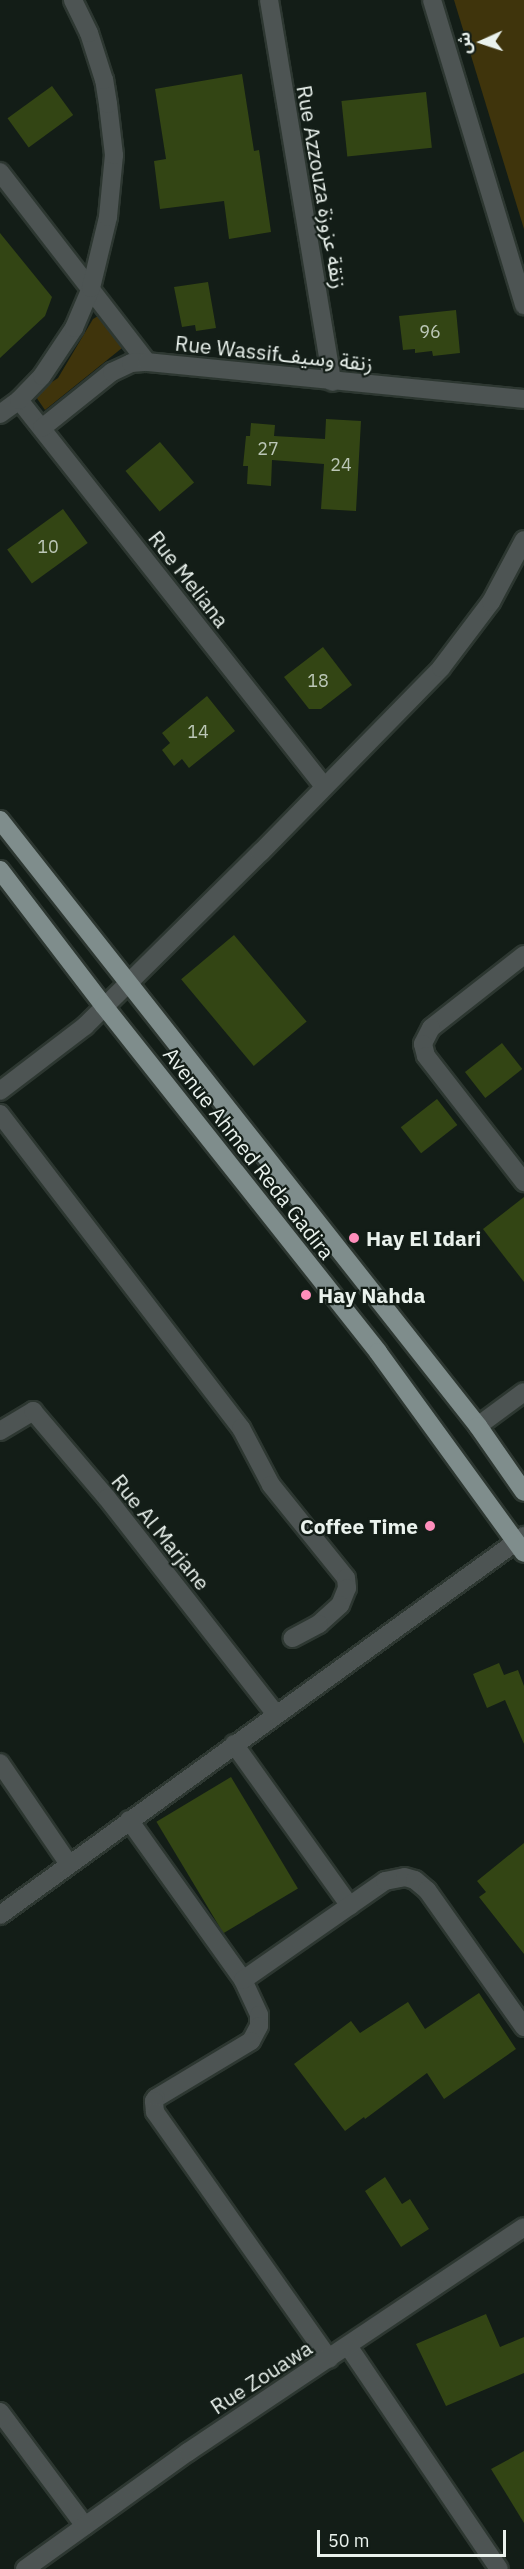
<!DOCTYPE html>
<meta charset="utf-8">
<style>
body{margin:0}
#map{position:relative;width:524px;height:2569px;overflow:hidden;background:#131d17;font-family:"IBM Plex Sans","Noto Sans Arabic",sans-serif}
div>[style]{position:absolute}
.green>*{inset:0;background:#3f340c}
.building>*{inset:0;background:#334514;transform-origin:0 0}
.roads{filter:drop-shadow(2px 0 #2d3731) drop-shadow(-2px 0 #2d3731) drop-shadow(0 2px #2d3731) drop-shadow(0 -2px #2d3731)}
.minor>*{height:18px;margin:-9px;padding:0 9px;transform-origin:9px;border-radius:9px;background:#4d5453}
.major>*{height:18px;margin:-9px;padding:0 9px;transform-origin:9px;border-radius:9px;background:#7f8d8c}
.dots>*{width:16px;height:16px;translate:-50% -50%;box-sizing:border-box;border:3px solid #131d17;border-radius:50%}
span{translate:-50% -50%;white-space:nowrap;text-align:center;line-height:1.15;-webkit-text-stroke:4.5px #131d17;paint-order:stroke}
.number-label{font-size:18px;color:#bcc7b7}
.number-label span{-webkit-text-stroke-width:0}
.street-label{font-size:21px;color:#eaf2ed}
.poi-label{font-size:21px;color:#eaf2ed;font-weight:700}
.left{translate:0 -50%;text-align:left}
.right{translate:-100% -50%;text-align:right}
.north{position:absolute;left:452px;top:12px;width:60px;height:60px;-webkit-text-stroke:4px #131d17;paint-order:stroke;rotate:267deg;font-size:16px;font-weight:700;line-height:24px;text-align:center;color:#eaf2ed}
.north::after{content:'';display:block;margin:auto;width:21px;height:27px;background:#eaf2ed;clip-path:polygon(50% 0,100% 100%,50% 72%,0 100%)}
.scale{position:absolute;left:317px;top:2530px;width:189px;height:27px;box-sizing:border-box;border:3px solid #eaf2ed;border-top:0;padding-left:8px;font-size:18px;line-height:21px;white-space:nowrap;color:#eaf2ed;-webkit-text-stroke:4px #131d17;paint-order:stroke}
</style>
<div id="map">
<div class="green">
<i style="clip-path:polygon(454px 0,524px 0,524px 229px)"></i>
<i style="clip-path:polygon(98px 316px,122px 348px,45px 410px,34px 394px,58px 378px,93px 319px)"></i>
</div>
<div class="building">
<i style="clip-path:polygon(242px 74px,254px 151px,259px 150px,271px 232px,229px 239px,224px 201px,160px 209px,154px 161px,166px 159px,155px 89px)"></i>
<i style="left:52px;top:86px;width:36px;height:55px;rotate:54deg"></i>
<i style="left:426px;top:92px;width:56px;height:85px;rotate:84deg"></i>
<i style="clip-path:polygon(0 233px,52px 297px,45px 316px,0 358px)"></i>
<i style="clip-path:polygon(208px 282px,216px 328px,196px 331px,195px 325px,182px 327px,174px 287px)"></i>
<i style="clip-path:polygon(456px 310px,460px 353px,433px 356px,432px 351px,415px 353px,415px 349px,403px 350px,399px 316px)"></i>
<i style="clip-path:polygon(326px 419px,361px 421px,356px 511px,321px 509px,324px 464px,272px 460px,271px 486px,247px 484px,248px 466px,243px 466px,246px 436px,250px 436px,251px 423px,275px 425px,274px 436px,325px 439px)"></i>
<i style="left:160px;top:442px;width:53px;height:45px;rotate:50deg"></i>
<i style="left:63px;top:509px;width:42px;height:69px;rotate:54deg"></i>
<i style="clip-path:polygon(323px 647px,352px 685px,321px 709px,309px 709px,284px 677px)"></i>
<i style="clip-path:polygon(207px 696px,235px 731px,189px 768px,182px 759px,174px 766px,162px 750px,170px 743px,162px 733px)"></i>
<i style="left:234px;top:935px;width:113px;height:69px;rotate:50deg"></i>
<i style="left:502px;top:1043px;width:33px;height:47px;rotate:52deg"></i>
<i style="left:437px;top:1099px;width:33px;height:46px;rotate:52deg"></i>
<i style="clip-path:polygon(524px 1197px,524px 1282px,483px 1229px)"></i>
<i style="clip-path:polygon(499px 1663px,504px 1675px,518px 1670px,524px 1686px,524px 1744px,505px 1700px,487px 1708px,473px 1674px)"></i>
<i style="left:231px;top:1777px;width:130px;height:87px;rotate:59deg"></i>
<i style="clip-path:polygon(524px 1843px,524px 1954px,479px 1897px,486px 1892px,477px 1881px)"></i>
<i style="clip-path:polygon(479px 1993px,516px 2049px,444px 2099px,427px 2073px,365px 2119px,364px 2117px,345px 2131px,294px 2064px,351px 2021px,360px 2033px,408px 2002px,425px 2029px)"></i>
<i style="clip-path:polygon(385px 2177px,402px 2204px,410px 2199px,429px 2229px,401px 2247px,365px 2191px)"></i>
<i style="clip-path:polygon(486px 2314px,500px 2347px,524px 2337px,524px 2373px,446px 2406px,416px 2344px)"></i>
<i style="clip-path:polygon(524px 2451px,524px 2523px,491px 2469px)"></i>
</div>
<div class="roads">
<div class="minor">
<i style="left:269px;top:0;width:387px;rotate:80.6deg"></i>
<i style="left:432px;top:0;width:319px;rotate:73.2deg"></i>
<i style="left:0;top:172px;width:240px;rotate:52.3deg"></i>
<i style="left:19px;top:400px;width:491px;rotate:51.7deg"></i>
<i style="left:0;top:414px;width:24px;rotate:-36deg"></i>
<i style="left:19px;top:400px;width:33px;rotate:-46deg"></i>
<i style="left:42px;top:376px;width:58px;rotate:-56.3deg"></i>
<i style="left:74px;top:328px;width:43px;rotate:-67deg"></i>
<i style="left:91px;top:288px;width:73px;rotate:-76.5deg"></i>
<i style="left:108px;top:217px;width:62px;rotate:-84.5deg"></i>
<i style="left:114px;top:155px;width:51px;rotate:-96.7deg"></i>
<i style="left:108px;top:104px;width:24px;rotate:-99deg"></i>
<i style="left:104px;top:80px;width:49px;rotate:-107.7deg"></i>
<i style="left:89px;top:33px;width:37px;rotate:-116deg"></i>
<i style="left:42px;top:428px;width:90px;rotate:-38.7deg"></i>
<i style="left:112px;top:372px;width:21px;rotate:-25deg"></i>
<i style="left:131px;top:363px;width:16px;rotate:-4deg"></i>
<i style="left:147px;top:362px;width:379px;rotate:5.6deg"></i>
<i style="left:524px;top:955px;width:118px;rotate:141.9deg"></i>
<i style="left:431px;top:1028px;width:18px;rotate:117deg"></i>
<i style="left:423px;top:1044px;width:12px;rotate:76deg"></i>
<i style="left:426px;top:1056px;width:160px;rotate:52.1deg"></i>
<i style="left:0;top:1091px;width:107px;rotate:-37.4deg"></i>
<i style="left:85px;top:1026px;width:247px;rotate:-44.7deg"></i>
<i style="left:261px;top:852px;width:257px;rotate:-45.6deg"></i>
<i style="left:441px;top:668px;width:83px;rotate:-52.9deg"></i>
<i style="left:491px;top:602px;width:70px;rotate:-62deg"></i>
<i style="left:0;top:1114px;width:396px;rotate:52.5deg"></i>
<i style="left:241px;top:1428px;width:64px;rotate:62.2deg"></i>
<i style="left:271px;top:1485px;width:119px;rotate:51.1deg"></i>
<i style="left:346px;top:1578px;width:10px;rotate:84deg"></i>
<i style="left:347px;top:1588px;width:18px;rotate:112deg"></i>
<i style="left:340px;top:1605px;width:28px;rotate:138deg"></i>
<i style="left:319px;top:1624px;width:30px;rotate:152deg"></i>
<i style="left:478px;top:1426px;width:57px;rotate:-36.5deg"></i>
<i style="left:0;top:1431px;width:39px;rotate:-31deg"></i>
<i style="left:33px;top:1411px;width:114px;rotate:49.6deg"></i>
<i style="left:107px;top:1498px;width:274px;rotate:52deg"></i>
<i style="left:234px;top:1744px;width:199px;rotate:54.4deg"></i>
<i style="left:0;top:1763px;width:122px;rotate:55.7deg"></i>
<i style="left:129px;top:1820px;width:196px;rotate:54.5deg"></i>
<i style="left:243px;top:1980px;width:38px;rotate:65deg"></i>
<i style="left:259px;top:2015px;width:11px;rotate:90deg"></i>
<i style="left:259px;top:2026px;width:17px;rotate:118deg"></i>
<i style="left:251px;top:2041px;width:111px;rotate:149deg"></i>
<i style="left:156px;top:2098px;width:4px;rotate:124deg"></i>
<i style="left:154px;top:2101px;width:11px;rotate:85deg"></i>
<i style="left:155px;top:2112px;width:302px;rotate:54.8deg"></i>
<i style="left:0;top:1915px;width:647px;rotate:-35.88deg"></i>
<i style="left:243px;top:1980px;width:173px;rotate:-34.9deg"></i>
<i style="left:385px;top:1881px;width:20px;rotate:-11deg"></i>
<i style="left:405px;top:1877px;width:10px;rotate:17deg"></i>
<i style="left:415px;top:1880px;width:16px;rotate:40deg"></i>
<i style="left:427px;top:1890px;width:168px;rotate:54.7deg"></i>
<i style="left:348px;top:2346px;width:269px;rotate:55.9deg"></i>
<i style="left:0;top:2412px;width:142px;rotate:53.3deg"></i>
<i style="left:25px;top:2569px;width:201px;rotate:-35.7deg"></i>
<i style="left:188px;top:2452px;width:404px;rotate:-33.8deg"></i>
</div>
<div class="major">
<i style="left:0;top:820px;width:772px;rotate:51.73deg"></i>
<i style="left:478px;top:1426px;width:80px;rotate:55.1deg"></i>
<i style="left:0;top:870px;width:171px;rotate:52.6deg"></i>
<i style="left:104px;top:1006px;width:441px;rotate:51.6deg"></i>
<i style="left:378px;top:1352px;width:248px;rotate:54deg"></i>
</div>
</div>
<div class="dots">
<i style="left:354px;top:1238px;background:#fe8ebb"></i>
<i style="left:306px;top:1295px;background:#fe8ebb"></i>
<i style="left:430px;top:1526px;background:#fe8ebb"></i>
</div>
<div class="number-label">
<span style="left:430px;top:332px">96</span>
<span style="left:268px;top:449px">27</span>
<span style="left:341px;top:465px">24</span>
<span style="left:48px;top:547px">10</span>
<span style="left:318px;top:681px">18</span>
<span style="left:198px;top:732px">14</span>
</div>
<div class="street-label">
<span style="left:322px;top:187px;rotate:80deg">Rue Azzouza زنقة عزوزة</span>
<span style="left:274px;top:353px;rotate:6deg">Rue Wassifزنقة وسيف</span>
<span style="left:189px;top:579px;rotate:52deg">Rue Meliana</span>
<span style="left:249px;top:1153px;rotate:52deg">Avenue Ahmed Reda Gadira</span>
<span style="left:161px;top:1532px;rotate:51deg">Rue Al Marjane</span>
<span style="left:261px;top:2377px;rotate:-33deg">Rue Zouawa</span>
</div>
<div class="poi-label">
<span class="left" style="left:366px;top:1238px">Hay El Idari</span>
<span class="left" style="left:318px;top:1295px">Hay Nahda</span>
<span class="right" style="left:418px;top:1526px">Coffee Time</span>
</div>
<div class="north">ش</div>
<div class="scale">50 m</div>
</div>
